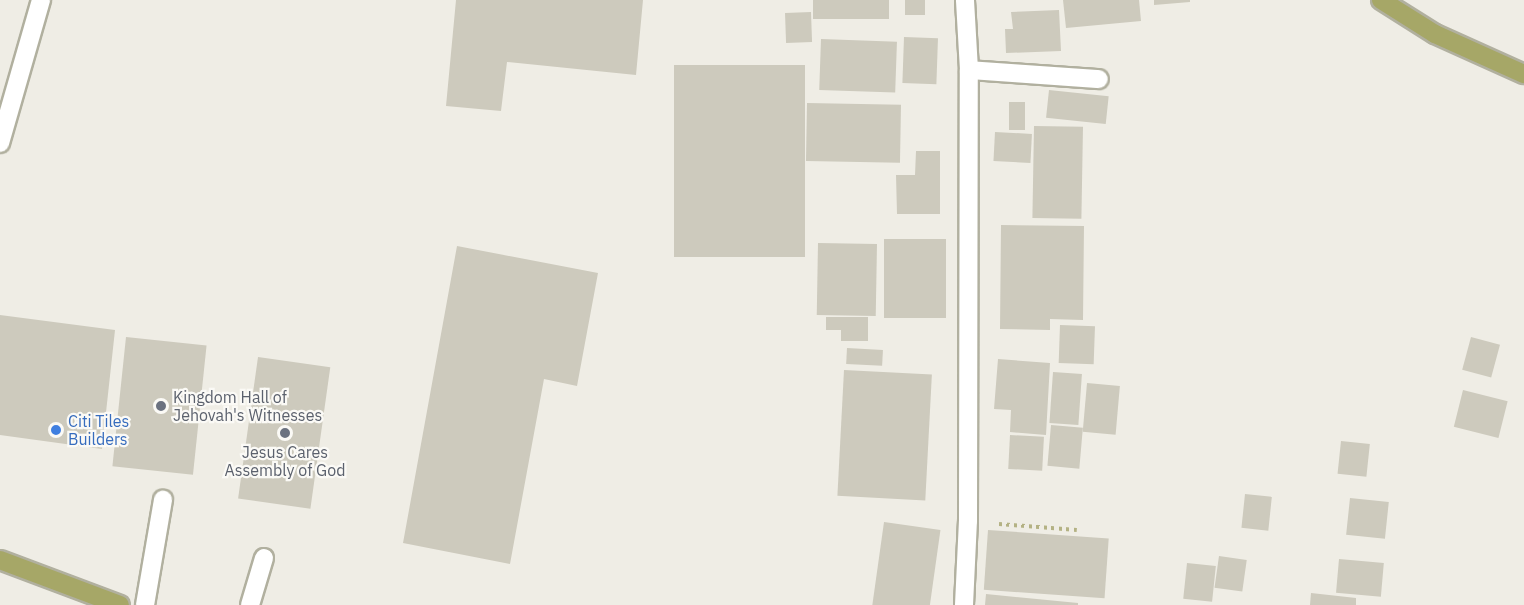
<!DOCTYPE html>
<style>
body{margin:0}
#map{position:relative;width:1524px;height:605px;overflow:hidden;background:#efede5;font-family:"IBM Plex Sans",sans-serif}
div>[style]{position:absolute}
.building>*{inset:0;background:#cdcabd;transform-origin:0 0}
.path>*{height:4px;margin-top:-2px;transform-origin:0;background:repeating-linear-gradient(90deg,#b4b284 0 3px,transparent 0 7.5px)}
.roads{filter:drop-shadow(2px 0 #b1b09f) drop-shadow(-2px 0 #b1b09f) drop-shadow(0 2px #b1b09f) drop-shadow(0 -2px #b1b09f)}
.minor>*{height:18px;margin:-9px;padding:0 9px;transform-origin:9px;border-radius:9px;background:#fff}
.major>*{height:18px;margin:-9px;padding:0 9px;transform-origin:9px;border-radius:9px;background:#a6a767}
.dots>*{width:16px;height:16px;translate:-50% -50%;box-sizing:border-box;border:3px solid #fbfaf6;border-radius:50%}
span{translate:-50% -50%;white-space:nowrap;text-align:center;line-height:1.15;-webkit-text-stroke:4.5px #fbfaf6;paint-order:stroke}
.worship-label{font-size:16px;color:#5b616d}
.left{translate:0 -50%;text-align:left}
.shop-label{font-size:16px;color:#366cbe}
</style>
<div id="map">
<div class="building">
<i style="clip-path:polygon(456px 0,643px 0,636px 75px,507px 62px,501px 111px,446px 106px)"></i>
<i style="left:813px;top:0;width:76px;height:19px"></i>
<i style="left:905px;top:0;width:20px;height:15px"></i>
<i style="clip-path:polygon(1063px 0,1139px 0,1141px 21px,1066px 28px)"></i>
<i style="clip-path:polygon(1154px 0,1190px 0,1190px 2px,1154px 5px)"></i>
<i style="clip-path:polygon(1059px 10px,1061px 51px,1006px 53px,1005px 29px,1013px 29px,1011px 12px)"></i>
<i style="left:811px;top:12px;width:30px;height:26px;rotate:88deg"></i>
<i style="left:904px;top:37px;width:34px;height:46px;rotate:2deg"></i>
<i style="left:821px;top:39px;width:76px;height:51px;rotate:2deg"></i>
<i style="left:674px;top:65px;width:131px;height:192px"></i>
<i style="left:1049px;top:90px;width:60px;height:28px;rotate:6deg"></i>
<i style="left:1009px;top:102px;width:16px;height:28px"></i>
<i style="left:807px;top:103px;width:94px;height:58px;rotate:1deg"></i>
<i style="left:1034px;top:126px;width:49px;height:92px;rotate:1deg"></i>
<i style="left:995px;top:132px;width:37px;height:29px;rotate:3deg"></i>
<i style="clip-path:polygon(916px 151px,940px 151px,940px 214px,897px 214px,896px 175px,915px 175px)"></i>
<i style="clip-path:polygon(1001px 225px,1084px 226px,1083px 320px,1050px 319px,1050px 330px,1000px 329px)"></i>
<i style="left:884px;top:239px;width:62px;height:79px"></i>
<i style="left:818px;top:243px;width:59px;height:72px;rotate:1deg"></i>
<i style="clip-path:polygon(457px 246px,598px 273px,577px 386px,544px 379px,510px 564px,403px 543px)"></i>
<i style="clip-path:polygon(0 315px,115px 330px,102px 449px,0 435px)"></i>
<i style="clip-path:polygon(826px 317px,868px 317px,868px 341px,841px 341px,841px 330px,826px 330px)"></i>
<i style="left:1060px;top:325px;width:35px;height:38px;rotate:2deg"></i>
<i style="left:126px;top:337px;width:81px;height:130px;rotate:6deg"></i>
<i style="left:1471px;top:337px;width:30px;height:34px;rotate:15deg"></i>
<i style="left:847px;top:348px;width:36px;height:16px;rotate:3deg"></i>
<i style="left:258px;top:357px;width:73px;height:143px;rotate:8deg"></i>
<i style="clip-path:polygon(998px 359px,1050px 363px,1046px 435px,1010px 432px,1011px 410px,994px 409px)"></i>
<i style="left:844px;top:370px;width:88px;height:126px;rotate:3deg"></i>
<i style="left:1053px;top:372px;width:29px;height:51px;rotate:4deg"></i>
<i style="left:1087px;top:383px;width:33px;height:49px;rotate:5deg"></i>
<i style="left:1463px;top:390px;width:46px;height:38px;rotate:14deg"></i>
<i style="left:1051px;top:425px;width:32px;height:41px;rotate:5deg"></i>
<i style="left:1010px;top:435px;width:34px;height:34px;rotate:3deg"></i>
<i style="left:1341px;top:441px;width:29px;height:33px;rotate:6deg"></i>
<i style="left:1245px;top:494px;width:27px;height:34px;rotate:6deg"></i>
<i style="left:1350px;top:498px;width:39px;height:37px;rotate:6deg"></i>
<i style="left:884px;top:522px;width:57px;height:84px;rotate:8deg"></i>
<i style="left:988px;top:530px;width:121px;height:60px;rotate:4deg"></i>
<i style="left:1219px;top:556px;width:28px;height:32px;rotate:8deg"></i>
<i style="left:1339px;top:559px;width:45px;height:34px;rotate:5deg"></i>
<i style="left:1187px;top:563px;width:29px;height:36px;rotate:6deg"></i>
<i style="clip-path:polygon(1311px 593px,1356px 598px,1356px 605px,1310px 605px)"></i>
<i style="clip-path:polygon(986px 594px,1078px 603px,1078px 605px,985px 605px)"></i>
</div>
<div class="path">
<i style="left:999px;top:524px;width:78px;rotate:4.4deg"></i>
</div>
<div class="roads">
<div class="minor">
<i style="left:969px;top:70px;width:130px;rotate:4deg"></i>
<i style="left:0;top:143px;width:149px;rotate:-74deg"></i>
<i style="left:145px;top:605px;width:107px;rotate:-80.3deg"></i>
<i style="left:250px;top:605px;width:49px;rotate:-73.4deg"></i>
<i style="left:964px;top:605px;width:84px;rotate:-87.3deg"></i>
<i style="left:968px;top:521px;width:451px;rotate:-89.9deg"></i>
<i style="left:969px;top:70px;width:70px;rotate:-93.3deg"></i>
</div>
<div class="major">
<i style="left:1381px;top:0;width:64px;rotate:32.2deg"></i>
<i style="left:1435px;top:34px;width:98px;rotate:24.2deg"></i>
<i style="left:0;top:560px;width:128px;rotate:20.6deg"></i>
</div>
</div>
<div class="dots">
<i style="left:161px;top:406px;background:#6b7280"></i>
<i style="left:56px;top:430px;background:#3f7fe0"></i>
<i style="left:285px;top:433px;background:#6b7280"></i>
</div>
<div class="worship-label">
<span class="left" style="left:173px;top:406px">Kingdom Hall of<br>Jehovah's Witnesses</span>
<span style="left:285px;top:461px">Jesus Cares<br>Assembly of God</span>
</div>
<div class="shop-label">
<span class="left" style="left:68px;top:430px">Citi Tiles<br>Builders</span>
</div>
</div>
